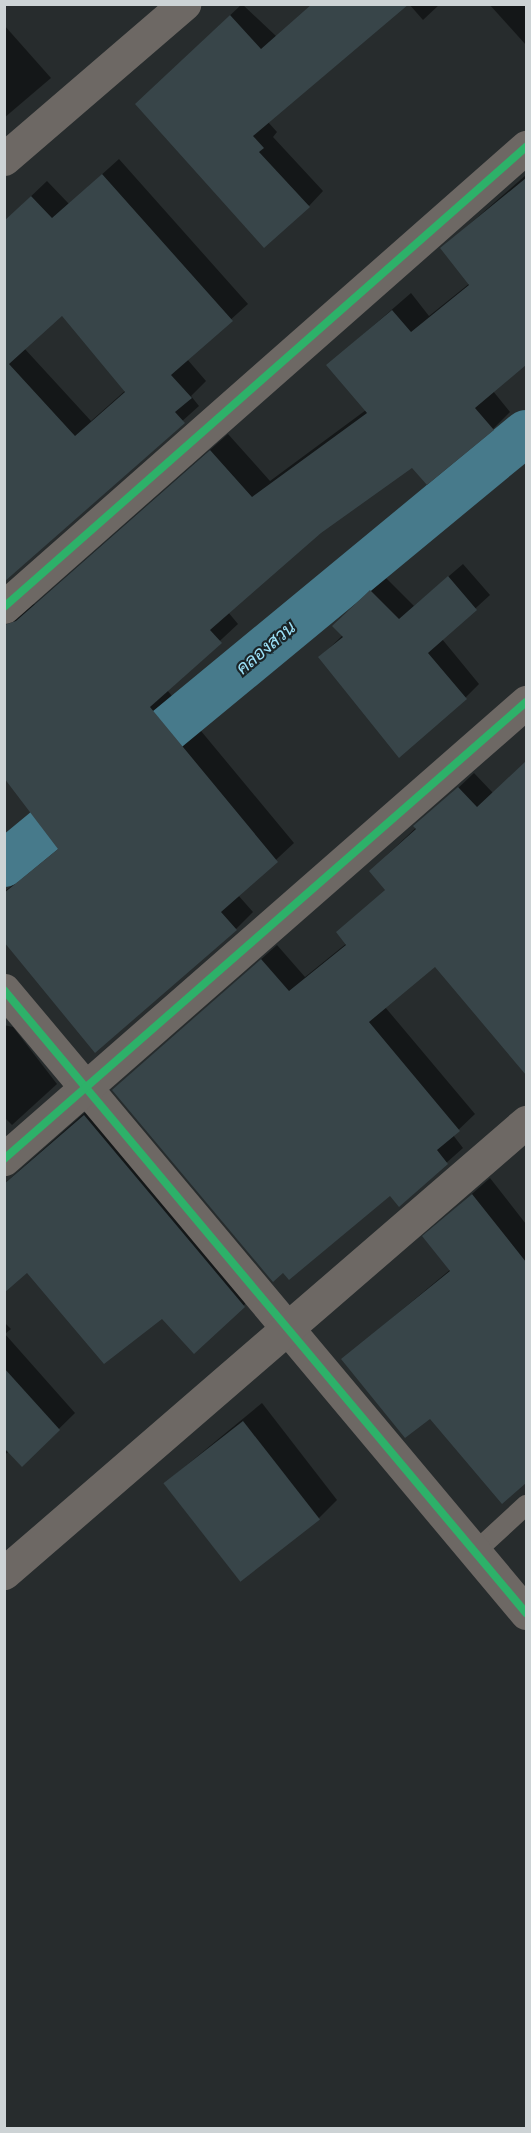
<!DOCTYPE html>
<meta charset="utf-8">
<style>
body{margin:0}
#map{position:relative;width:531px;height:2133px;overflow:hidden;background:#272c2d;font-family:Jost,Sarabun,sans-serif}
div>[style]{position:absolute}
.shadow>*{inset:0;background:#0007}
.canal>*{height:46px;margin:-23px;padding:0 23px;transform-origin:23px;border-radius:23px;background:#477a8b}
.building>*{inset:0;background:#384549;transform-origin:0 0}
.service>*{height:20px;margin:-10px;padding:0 10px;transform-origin:10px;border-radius:10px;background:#6d6864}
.minor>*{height:33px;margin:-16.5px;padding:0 16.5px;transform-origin:16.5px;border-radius:16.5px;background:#6d6864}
.cycleway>*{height:8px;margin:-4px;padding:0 4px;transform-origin:4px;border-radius:4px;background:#2db169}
span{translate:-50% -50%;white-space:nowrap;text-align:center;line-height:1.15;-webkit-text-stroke:4.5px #1a2326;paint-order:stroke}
.water-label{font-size:18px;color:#9ce1f8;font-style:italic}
.frame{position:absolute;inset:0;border:6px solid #cdd3d5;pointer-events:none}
</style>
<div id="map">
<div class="shadow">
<i style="clip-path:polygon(242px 4px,276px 36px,268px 122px,277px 132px,273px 137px,323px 191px,309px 206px,151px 90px)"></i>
<i style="clip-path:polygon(409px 4px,440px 4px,423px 20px)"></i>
<i style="clip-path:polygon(489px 4px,526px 4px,526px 45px)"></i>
<i style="clip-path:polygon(4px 25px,51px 78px,4px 118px)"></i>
<i style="clip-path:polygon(evenodd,119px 159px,248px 304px,187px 359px,206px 381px,191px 396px,199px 406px,15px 571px,4px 222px,47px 181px,69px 204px,119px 159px,62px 314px,126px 390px,91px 421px,24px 348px,62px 314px)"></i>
<i style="clip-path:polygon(526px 175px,526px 363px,493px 391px,510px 412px,493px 429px,413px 465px,320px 531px,228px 612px,238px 624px,167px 690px,294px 843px,238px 895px,253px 912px,236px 929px,4px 940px,4px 892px,59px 848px,4px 776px,4px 618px,17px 608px,35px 604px,228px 434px,270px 481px,366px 410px,328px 365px,411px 293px,429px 316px,470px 283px,442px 248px)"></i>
<i style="clip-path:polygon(463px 564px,490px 595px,442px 639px,479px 684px,465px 698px,320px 657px,343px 635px,335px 626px,385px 577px,414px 606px)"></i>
<i style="clip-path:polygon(526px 762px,526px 1063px,522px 1067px,435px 965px,385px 1007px,475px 1114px,453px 1135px,463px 1148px,399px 1205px,390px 1194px,114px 1090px,277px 945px,305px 977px,347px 943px,386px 889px,386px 856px,474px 773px,493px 793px)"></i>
<i style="clip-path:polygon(4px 1025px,13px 1027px,57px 1084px,12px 1125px,4px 1117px)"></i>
<i style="clip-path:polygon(100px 1099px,260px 1290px,194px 1352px,162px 1317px,27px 1271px,4px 1184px)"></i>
<i style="clip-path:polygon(490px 1178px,526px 1224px,526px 1481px,502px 1502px,430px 1417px,343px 1359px,451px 1269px,424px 1236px)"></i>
<i style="clip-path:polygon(4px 1322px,11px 1329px,5px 1334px,75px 1413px,22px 1465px,10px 1451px,4px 1455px)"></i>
<i style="clip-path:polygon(262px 1403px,337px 1500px,318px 1519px,165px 1483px)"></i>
</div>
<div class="canal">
<i style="left:4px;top:864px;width:677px;rotate:-39.55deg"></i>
</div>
<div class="building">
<i style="clip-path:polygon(312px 4px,409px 4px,253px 136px,264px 148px,259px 152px,310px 207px,264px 248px,135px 104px,230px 15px,261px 49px)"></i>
<i style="clip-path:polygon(evenodd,102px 174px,233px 321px,171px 375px,192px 398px,175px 412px,185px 423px,4px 582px,4px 221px,31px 196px,52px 218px,102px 174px,62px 316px,125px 392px,75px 436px,9px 364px,62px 316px)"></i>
<i style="clip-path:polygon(526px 178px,526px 365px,475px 408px,494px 430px,427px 485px,412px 468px,321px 533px,210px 630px,222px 643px,150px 707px,278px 862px,221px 912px,237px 930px,95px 1053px,4px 942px,4px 893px,58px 849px,4px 778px,4px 625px,16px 621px,210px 450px,252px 497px,367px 413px,326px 365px,392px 310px,411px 332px,469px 285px,440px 248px)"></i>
<i style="clip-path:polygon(448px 576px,477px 610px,428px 653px,467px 699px,399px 758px,318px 657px,343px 637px,332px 626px,370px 590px,399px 619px)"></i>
<i style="clip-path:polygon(526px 761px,526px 1075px,435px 967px,369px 1022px,460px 1131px,437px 1150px,448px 1164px,399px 1207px,390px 1196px,289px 1280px,283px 1273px,273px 1282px,112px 1090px,261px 959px,289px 991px,346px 945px,336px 932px,385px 890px,369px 871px,416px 829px,413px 826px,458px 787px,477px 807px)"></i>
<i style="clip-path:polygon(84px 1115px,245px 1307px,194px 1354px,162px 1319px,104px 1364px,27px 1273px,4px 1293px,4px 1184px)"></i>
<i style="clip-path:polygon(472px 1194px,526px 1262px,526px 1483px,502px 1504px,430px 1419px,405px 1438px,341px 1359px,450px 1271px,422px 1236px)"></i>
<i style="clip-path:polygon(4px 1368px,60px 1430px,22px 1467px,4px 1448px)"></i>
<i style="left:243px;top:1421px;width:125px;height:101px;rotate:52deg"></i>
</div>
<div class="service">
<i style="left:474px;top:1553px;width:71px;rotate:-42.7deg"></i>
</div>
<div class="minor">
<i style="left:4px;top:159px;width:238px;rotate:-40.7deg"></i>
<i style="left:4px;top:607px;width:696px;rotate:-41.39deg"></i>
<i style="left:4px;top:990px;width:813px;rotate:50.04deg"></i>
<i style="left:4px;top:1159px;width:694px;rotate:-41.2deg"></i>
<i style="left:4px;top:1573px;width:690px;rotate:-40.83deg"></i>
</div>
<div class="cycleway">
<i style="left:4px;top:607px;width:696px;rotate:-41.39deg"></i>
<i style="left:4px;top:990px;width:813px;rotate:50.04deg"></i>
<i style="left:4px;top:1159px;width:694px;rotate:-41.2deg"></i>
</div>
<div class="water-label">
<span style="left:266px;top:648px;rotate:-40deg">คลองสวน</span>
</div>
<div class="frame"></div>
</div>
